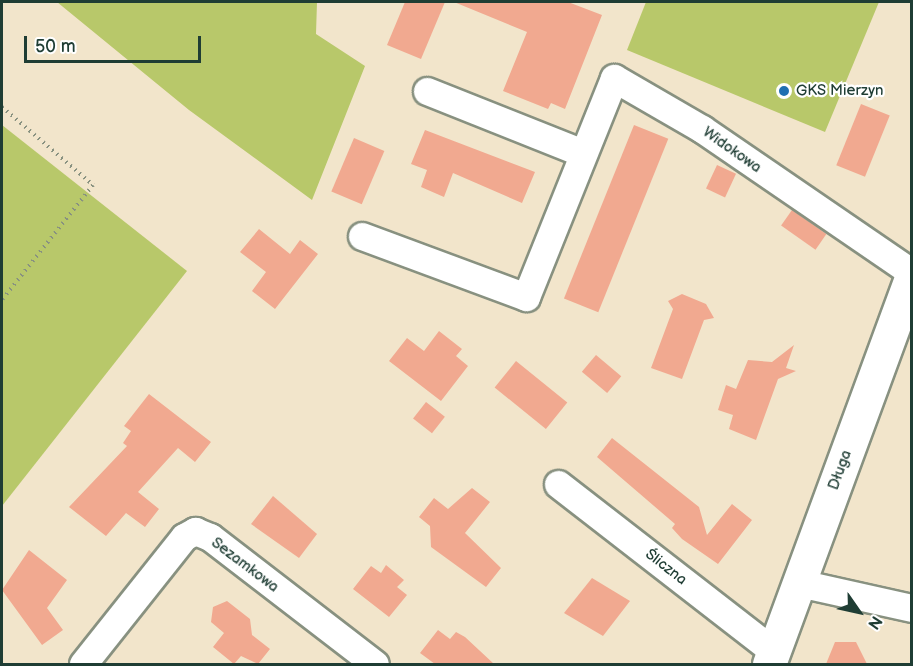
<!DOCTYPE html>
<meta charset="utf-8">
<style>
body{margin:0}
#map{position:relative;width:913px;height:666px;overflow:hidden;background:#f2e5cb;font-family:"Balsamiq Sans",sans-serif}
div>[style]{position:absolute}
.green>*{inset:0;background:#b8c86a}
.building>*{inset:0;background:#f1a990;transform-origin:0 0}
.path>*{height:4px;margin-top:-2px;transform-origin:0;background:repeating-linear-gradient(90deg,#889180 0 1.5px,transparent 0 6px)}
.roads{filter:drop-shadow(2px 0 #889180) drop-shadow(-2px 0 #889180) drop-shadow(0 2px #889180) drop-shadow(0 -2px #889180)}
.minor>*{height:27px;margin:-13.5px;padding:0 13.5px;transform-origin:13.5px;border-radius:13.5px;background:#fff}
.tertiary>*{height:33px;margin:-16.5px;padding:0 16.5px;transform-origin:16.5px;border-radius:16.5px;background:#fff}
.dots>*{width:16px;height:16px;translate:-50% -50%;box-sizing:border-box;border:3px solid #fff;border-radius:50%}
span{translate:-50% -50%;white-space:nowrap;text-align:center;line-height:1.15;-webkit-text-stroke:4.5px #fff;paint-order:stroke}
.poi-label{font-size:15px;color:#1f3d34}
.left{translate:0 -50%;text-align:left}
.street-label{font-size:15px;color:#1f3d34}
.frame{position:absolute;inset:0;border:3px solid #1f3d34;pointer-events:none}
.north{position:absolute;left:829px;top:582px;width:60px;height:60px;-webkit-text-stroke:4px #fff;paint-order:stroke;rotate:124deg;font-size:16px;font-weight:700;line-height:24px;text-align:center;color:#1f3d34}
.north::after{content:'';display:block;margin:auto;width:21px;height:27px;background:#1f3d34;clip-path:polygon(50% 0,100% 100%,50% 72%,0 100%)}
.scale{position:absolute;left:24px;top:36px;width:177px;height:27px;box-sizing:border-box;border:3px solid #1f3d34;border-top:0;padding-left:8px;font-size:18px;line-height:21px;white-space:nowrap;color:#1f3d34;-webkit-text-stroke:4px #fff;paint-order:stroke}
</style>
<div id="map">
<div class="green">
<i style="clip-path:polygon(57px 2px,317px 2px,316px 34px,365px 66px,312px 200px,189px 110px)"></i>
<i style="clip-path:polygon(646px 2px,879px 2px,825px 132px,627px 50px)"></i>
<i style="clip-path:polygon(2px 125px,187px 271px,2px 506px)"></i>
</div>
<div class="building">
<i style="clip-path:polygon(405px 2px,445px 2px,421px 59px,387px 45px)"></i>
<i style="clip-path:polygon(454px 2px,568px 2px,602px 15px,565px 109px,551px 103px,548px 109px,503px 91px,527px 32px)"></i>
<i style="left:861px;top:104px;width:31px;height:66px;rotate:22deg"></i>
<i style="left:634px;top:125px;width:37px;height:187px;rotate:22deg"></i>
<i style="clip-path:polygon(425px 130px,535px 172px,522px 203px,453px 173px,444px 197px,421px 187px,427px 170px,411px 164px)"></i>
<i style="left:354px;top:138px;width:33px;height:58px;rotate:23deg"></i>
<i style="left:717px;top:165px;width:21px;height:26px;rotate:25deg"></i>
<i style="left:792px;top:210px;width:42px;height:19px;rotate:35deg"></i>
<i style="clip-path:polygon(259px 229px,290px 254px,300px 240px,318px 254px,275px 309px,252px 291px,266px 272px,240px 252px)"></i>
<i style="clip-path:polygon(682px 294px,706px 304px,714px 318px,704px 320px,682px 379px,651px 368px,673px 309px,668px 301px)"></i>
<i style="clip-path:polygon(439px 331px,462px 349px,456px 356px,468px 366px,441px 401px,389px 361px,407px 338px,424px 351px)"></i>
<i style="clip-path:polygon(794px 345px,786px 368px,796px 371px,778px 379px,756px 440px,729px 429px,733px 415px,718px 410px,726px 385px,736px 389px,748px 360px,772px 362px)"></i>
<i style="left:596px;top:355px;width:33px;height:22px;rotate:40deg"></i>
<i style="left:516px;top:361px;width:66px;height:34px;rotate:39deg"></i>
<i style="clip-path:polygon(149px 394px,211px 442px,195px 462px,178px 448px,138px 492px,159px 509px,145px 527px,126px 513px,106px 536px,69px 507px,127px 446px,123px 443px,131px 431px,124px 426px)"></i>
<i style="left:426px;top:402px;width:24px;height:21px;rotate:38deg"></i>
<i style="clip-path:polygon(612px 438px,699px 507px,707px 535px,732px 504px,752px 520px,718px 564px,682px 539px,672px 528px,675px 524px,597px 457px)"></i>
<i style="clip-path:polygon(472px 488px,490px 502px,465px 533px,501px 568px,486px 587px,431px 547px,430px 526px,419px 517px,434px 498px,448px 509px)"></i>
<i style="clip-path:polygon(273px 496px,317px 534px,299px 558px,251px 524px)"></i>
<i style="clip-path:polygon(29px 550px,67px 580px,47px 608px,63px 630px,42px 645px,2px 590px)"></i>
<i style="clip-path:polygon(386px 565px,404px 580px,397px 587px,407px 595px,389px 617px,353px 589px,371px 566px,381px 573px)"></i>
<i style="clip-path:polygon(592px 578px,630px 601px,603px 636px,564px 613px)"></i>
<i style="clip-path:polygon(227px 601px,250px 619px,252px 635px,270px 649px,258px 664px,241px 656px,234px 664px,213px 647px,224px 633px,211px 622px,213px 607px)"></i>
<i style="clip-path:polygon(438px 630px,450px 639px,456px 632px,465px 637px,494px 664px,435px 664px,420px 653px)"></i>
<i style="clip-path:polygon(835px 642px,856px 642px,867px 664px,826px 664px)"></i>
</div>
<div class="path">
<i style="left:2px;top:107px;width:120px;rotate:40.6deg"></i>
<i style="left:93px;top:185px;width:147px;rotate:128.4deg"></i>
</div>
<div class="roads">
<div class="minor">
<i style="left:427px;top:91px;width:168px;rotate:21.7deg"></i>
<i style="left:362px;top:236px;width:175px;rotate:20.4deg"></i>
<i style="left:526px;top:297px;width:236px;rotate:-68.1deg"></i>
<i style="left:614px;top:78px;width:102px;rotate:30.1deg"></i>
<i style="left:702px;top:129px;width:255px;rotate:34.4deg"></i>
<i style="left:558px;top:484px;width:272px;rotate:37.8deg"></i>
<i style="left:799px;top:583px;width:116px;rotate:12.5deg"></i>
<i style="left:83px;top:664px;width:162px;rotate:-51.5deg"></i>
<i style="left:184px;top:537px;width:13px;rotate:-29deg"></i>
<i style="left:195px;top:531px;width:16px;rotate:22deg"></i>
<i style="left:210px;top:537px;width:208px;rotate:37.6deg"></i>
</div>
<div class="tertiary">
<i style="left:769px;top:664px;width:414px;rotate:-69.8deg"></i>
</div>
</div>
<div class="dots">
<i style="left:784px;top:91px;background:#1f6fb2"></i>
</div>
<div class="poi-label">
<span class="left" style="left:796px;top:91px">GKS Mierzyn</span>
</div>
<div class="street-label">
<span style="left:732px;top:150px;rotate:35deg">Widokowa</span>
<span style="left:840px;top:470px;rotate:-70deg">Długa</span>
<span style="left:245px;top:565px;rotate:37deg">Sezamkowa</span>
<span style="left:666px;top:567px;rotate:38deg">Śliczna</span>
</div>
<div class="frame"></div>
<div class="north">N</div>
<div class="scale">50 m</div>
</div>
